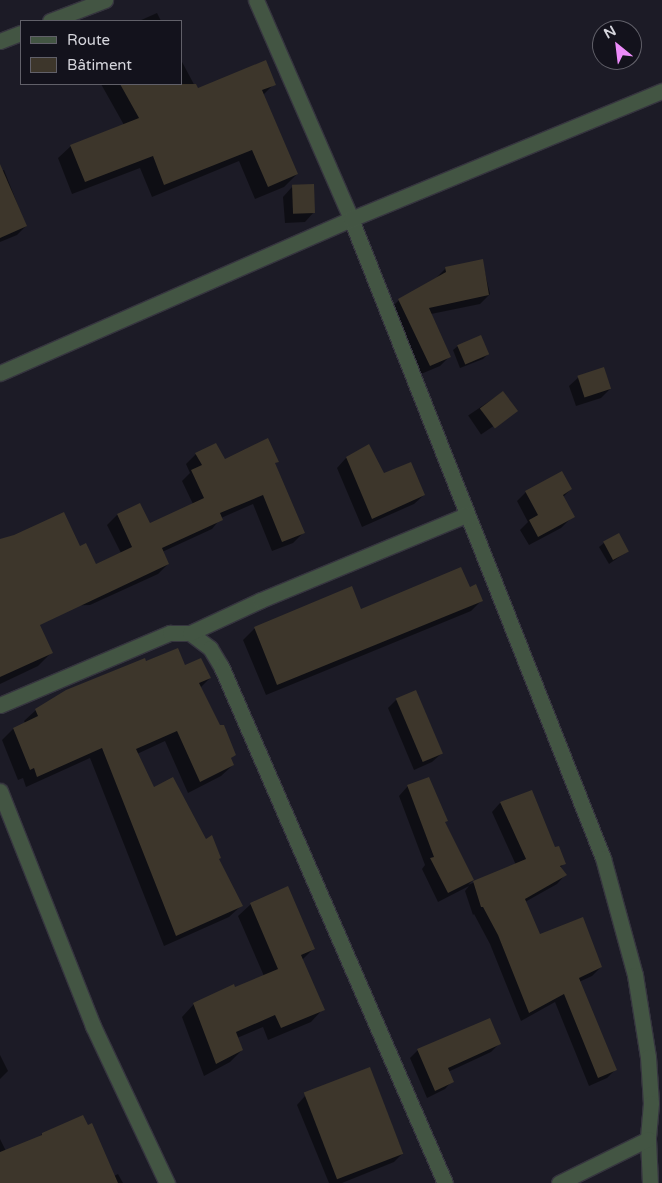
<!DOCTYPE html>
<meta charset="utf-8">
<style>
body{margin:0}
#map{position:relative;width:662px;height:1183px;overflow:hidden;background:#1c1b26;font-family:"Varela Round",sans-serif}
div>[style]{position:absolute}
.shadow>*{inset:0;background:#0007;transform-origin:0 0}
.building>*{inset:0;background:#3d362b;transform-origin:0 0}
.roads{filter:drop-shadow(1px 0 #36353f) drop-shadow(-1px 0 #36353f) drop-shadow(0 1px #36353f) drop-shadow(0 -1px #36353f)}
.minor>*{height:15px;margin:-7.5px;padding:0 7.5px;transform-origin:7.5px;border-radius:7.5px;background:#435543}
span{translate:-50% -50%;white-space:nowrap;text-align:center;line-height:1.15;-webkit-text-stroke:4px #13121c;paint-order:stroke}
.legend{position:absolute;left:20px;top:20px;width:162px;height:65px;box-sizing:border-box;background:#13121c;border:1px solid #616069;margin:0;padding:6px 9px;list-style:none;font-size:15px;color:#d5d5dc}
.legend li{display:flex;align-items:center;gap:10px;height:25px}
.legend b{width:25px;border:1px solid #616069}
.north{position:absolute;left:592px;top:20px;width:50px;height:50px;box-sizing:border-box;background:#13121c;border:1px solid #616069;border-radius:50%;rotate:331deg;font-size:14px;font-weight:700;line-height:20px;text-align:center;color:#d5d5dc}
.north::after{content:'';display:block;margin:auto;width:18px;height:22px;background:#ed8cfa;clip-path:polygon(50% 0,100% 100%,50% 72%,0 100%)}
</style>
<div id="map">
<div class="shadow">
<i style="clip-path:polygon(157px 13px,161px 21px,139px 21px)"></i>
<i style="clip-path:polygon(181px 60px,197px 90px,274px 84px,263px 95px,297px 174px,284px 187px,255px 199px,239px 161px,152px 197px,140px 168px,72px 194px,58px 158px,71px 146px,124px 125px,101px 84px,181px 84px)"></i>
<i style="clip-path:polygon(4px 170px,26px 226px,17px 235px,0 242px,0 172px)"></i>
<i style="clip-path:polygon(292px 187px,314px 212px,305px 222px,285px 223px,283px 197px)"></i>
<i style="clip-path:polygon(482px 260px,490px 294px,480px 304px,431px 314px,449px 357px,440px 366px,421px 374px,390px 309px,399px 300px,436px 278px,446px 268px)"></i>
<i style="clip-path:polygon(458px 346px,488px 354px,483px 359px,460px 368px,453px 350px)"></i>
<i style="clip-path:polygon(579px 377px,610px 389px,601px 398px,576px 406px,569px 386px)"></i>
<i style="left:503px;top:392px;width:23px;height:42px;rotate:56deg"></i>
<i style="clip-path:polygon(368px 446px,384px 475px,424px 495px,414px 504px,362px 527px,337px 468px,346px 458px)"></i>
<i style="clip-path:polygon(196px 454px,224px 460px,277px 461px,274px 464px,303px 533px,293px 543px,272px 551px,253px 504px,221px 518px,212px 529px,162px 552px,168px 564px,158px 574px,90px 605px,0 608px,0 540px,79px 548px,95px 565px,121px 553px,107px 525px,117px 515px,140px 504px,149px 525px,193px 504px,182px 481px,190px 473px,186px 464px)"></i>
<i style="clip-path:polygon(571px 489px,563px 497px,571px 518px,561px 528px,529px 545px,520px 530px,528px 522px,517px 501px,526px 492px)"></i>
<i style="clip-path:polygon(604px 543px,628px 551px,609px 564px,599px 547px)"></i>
<i style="clip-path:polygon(351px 587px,360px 610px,469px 588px,482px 600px,471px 611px,266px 695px,243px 640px,254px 629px)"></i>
<i style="clip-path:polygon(0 628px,52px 652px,38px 666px,0 684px)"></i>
<i style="clip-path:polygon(146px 663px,185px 667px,210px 678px,200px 688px,234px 755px,230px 759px,233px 765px,221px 776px,188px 793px,165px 741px,137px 754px,154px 789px,205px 841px,241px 906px,229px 917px,164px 946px,90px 758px,26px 787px,23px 778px,18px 780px,2px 740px,13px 729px,25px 723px,24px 721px,36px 710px)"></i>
<i style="clip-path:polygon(397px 699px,442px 753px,432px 762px,414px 770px,388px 708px)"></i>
<i style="clip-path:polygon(408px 786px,444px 823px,473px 880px,468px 885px,516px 865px,492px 812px,500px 803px,531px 791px,555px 849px,564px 863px,560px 868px,565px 875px,557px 884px,525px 902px,540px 936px,601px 967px,592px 976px,579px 982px,616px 1069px,607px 1078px,589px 1086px,555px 1002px,521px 1021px,490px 944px,474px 914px,473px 915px,465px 891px,469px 886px,438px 902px,422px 869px,425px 865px,399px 796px)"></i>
<i style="clip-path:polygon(251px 904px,313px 949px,302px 960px,323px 1009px,311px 1022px,268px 1040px,263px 1027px,237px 1038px,242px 1050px,230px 1062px,204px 1076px,182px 1017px,194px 1004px,264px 976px,238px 916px)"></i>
<i style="clip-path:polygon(499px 1044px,491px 1052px,448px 1072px,452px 1081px,445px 1089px,427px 1098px,410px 1058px,418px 1050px)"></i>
<i style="clip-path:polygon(0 1055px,8px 1071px,0 1079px)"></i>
<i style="clip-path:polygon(369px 1069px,403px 1153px,394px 1162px,342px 1183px,329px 1183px,297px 1105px,305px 1096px)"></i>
<i style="clip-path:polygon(42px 1134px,114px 1176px,118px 1174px,123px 1183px,0 1183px,0 1139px,6px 1151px,39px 1138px)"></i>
</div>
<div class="building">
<i style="clip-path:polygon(266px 60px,276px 85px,262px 90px,298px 174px,268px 187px,252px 150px,164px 185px,153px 156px,85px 182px,70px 145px,139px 118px,120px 84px,196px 84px,198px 88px)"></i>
<i style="clip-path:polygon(0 164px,27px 226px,0 238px)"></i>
<i style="left:314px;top:184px;width:29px;height:22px;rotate:88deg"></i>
<i style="clip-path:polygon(483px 259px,489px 295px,429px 308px,451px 357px,430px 366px,398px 299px,446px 272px,445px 267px)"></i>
<i style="left:481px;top:335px;width:21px;height:26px;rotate:67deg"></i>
<i style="left:604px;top:367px;width:23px;height:28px;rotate:72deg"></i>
<i style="left:503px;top:391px;width:25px;height:29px;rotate:53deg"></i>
<i style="clip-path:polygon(268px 438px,279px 462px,275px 463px,305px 533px,282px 542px,263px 495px,220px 513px,223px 520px,162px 548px,169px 564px,40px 625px,53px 653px,0 677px,0 539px,14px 535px,64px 512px,80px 546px,86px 543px,96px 564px,132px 547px,117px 514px,140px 503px,150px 523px,204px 498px,191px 470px,202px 465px,195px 453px,216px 443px,225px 459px)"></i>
<i style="clip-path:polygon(369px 444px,384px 473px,411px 462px,425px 495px,372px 519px,346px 457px)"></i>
<i style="clip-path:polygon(562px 471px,572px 489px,563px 495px,575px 517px,538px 537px,529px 520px,538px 515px,525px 491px)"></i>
<i style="left:619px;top:533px;width:21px;height:18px;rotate:62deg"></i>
<i style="clip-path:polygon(461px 567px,470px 587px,476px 584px,483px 601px,277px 685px,254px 627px,352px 586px,361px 609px)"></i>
<i style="clip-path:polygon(178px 648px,185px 665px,201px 658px,211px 678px,199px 683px,220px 725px,224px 725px,236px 755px,231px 758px,234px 765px,200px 782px,177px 731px,136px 749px,154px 787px,173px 777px,206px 839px,212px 835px,221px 858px,219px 859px,243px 906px,176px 936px,102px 748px,37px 777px,34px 768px,30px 770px,13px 728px,38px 716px,35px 709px,66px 690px,145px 658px,146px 661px)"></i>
<i style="left:416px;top:690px;width:69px;height:22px;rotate:67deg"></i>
<i style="clip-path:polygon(429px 777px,448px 821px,445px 822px,474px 880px,448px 893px,430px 858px,434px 857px,407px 785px)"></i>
<i style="clip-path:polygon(532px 790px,555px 847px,559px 846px,566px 864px,560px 866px,567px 875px,525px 899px,540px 934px,583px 917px,602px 967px,579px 978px,617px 1070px,598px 1078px,564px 994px,529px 1013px,498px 935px,483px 907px,481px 907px,473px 881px,526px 859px,500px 802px)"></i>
<i style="clip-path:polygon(288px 886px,315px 949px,301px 955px,325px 1010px,281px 1028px,275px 1015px,236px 1032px,243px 1050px,216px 1064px,193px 1003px,234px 984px,235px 987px,278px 969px,250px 903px)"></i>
<i style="clip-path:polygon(490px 1018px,501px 1044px,448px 1068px,454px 1082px,435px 1091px,417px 1049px)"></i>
<i style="left:370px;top:1067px;width:93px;height:71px;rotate:69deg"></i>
<i style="clip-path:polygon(83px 1115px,88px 1125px,92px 1123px,118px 1183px,0 1183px,0 1152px,42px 1135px,42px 1133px)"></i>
</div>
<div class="roads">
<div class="minor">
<i style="left:256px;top:0;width:239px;rotate:66.5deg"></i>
<i style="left:351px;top:219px;width:687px;rotate:68.48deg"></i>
<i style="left:603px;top:858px;width:121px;rotate:74.7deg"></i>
<i style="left:635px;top:975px;width:83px;rotate:81deg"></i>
<i style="left:648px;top:1057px;width:46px;rotate:86.3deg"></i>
<i style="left:651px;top:1103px;width:36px;rotate:95deg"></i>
<i style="left:648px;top:1139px;width:44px;rotate:87.4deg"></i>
<i style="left:50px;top:21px;width:59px;rotate:-20.9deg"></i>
<i style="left:0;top:41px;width:22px;rotate:-21deg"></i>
<i style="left:0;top:373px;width:383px;rotate:-23.7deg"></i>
<i style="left:351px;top:219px;width:336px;rotate:-22.4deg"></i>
<i style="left:190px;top:633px;width:25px;rotate:37deg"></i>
<i style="left:210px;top:648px;width:21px;rotate:59deg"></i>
<i style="left:221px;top:666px;width:563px;rotate:66.57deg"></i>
<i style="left:0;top:705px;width:185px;rotate:-23deg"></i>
<i style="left:170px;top:633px;width:20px"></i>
<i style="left:190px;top:633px;width:78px;rotate:-24.9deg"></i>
<i style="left:261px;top:600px;width:222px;rotate:-22.5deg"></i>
<i style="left:0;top:791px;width:253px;rotate:68.4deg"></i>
<i style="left:93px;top:1026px;width:174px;rotate:64.8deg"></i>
<i style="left:559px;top:1183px;width:99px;rotate:-26.3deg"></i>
</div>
</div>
<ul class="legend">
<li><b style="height:6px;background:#435543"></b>Route</li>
<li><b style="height:14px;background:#3d362b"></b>Bâtiment</li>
</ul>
<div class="north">N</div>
</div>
